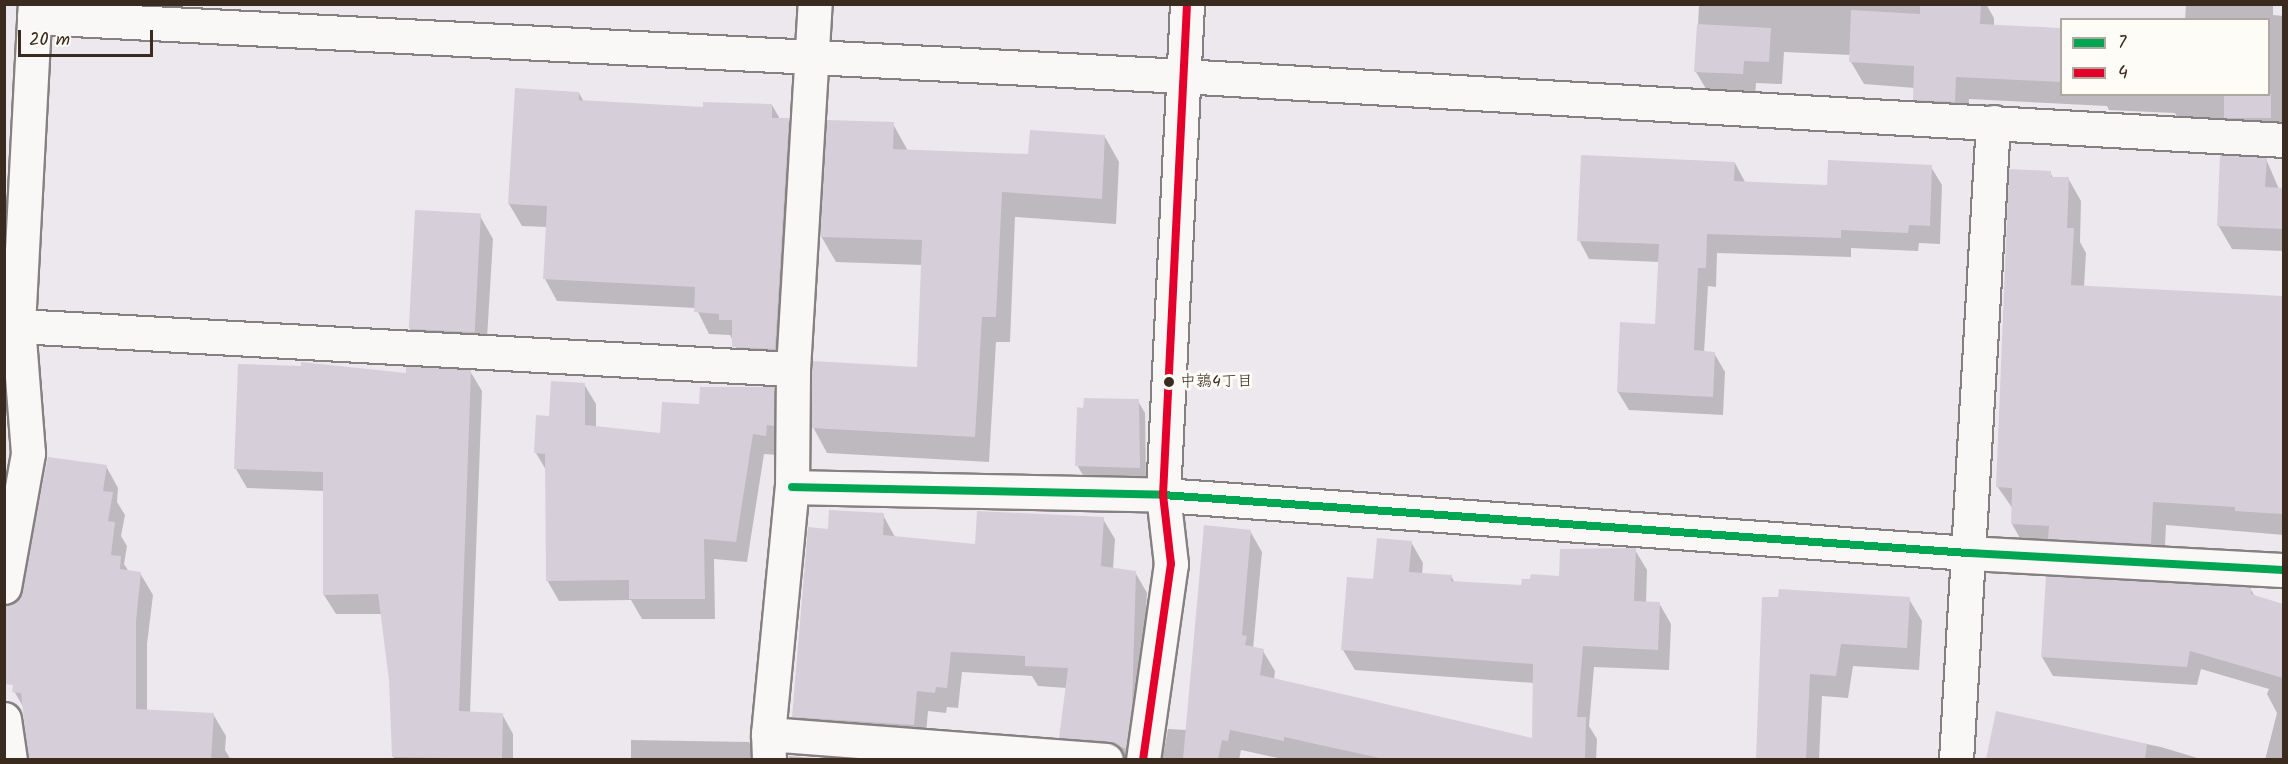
<!DOCTYPE html>
<meta charset="utf-8">
<style>
body{margin:0}
#map{position:relative;width:2288px;height:764px;overflow:hidden;background:#ede8ee;font-family:Kalam,"Klee One",sans-serif}
div>[style]{position:absolute}
.shadow>*{inset:0;background:#0003}
.building>*{inset:0;background:#d6cfd9;transform-origin:0 0}
.roads{filter:drop-shadow(2px 0 #868181) drop-shadow(-2px 0 #868181) drop-shadow(0 2px #868181) drop-shadow(0 -2px #868181)}
.street>*{height:33px;margin:-16.5px;padding:0 16.5px;transform-origin:16.5px;border-radius:16.5px;background:#f9f8f7}
.bus-1>*{height:8px;margin:-4px;padding:0 4px;transform-origin:4px;border-radius:4px;background:#00a651}
.bus-2>*{height:8px;margin:-4px;padding:0 4px;transform-origin:4px;border-radius:4px;background:#e4002b}
.dots>*{width:16px;height:16px;translate:-50% -50%;box-sizing:border-box;border:3px solid #fdfcf7;border-radius:50%}
span{translate:-50% -50%;white-space:nowrap;text-align:center;line-height:1.15;-webkit-text-stroke:6px #fdfcf7;paint-order:stroke}
.bus-label{font-size:16px;color:#3b2a1e}
.left{translate:0 -50%;text-align:left}
.frame{position:absolute;inset:0;border:6px solid #3b2a1e;pointer-events:none}
.legend{position:absolute;left:2060px;top:18px;width:210px;height:78px;box-sizing:border-box;background:#fdfcf7;border:2px solid #afa8a0;margin:0;padding:8px 10px;list-style:none;font-size:18px;color:#3b2a1e}
.legend li{display:flex;align-items:center;gap:12px;height:30px}
.legend b{width:30px;border:2px solid #afa8a0}
.scale{position:absolute;left:18px;top:30px;width:135px;height:27px;box-sizing:border-box;border:3px solid #3b2a1e;border-top:0;padding-left:8px;font-size:18px;line-height:21px;white-space:nowrap;color:#3b2a1e;-webkit-text-stroke:4px #fdfcf7;paint-order:stroke}
</style>
<div id="map">
<div class="shadow">
<i style="clip-path:polygon(1100px 4px,1139px 4px,1139px 6px)"></i>
<i style="clip-path:polygon(1699px 4px,1986px 4px,1994px 18px,1994px 26px,2062px 31px,2062px 94px,2268px 94px,2268px 20px,2185px 20px,2186px 4px,2273px 4px,2273px 15px,2284px 16px,2282px 143px,2188px 137px,2175px 113px,2109px 110px,2107px 106px,1969px 99px,1967px 124px,1927px 122px,1914px 99px,1915px 88px,1864px 84px,1851px 62px,1851px 55px,1784px 52px,1782px 84px,1756px 83px,1755px 96px,1709px 94px,1696px 72px)"></i>
<i style="clip-path:polygon(579px 93px,584px 102px,704px 109px,772px 105px,780px 119px,788px 120px,801px 142px,788px 371px,747px 369px,730px 335px,709px 334px,696px 308px,557px 301px,545px 279px,547px 227px,522px 226px,509px 204px)"></i>
<i style="clip-path:polygon(893px 124px,908px 151px,1030px 155px,1105px 137px,1119px 162px,1116px 224px,1015px 217px,1010px 342px,996px 342px,989px 462px,827px 453px,813px 427px,919px 369px,923px 265px,836px 262px,821px 236px)"></i>
<i style="clip-path:polygon(2266px 159px,2279px 189px,2284px 189px,2284px 251px,2232px 249px,2218px 225px)"></i>
<i style="clip-path:polygon(1735px 163px,1745px 182px,1828px 187px,1931px 167px,1942px 185px,1940px 244px,1919px 243px,1918px 251px,1851px 248px,1851px 257px,1717px 253px,1716px 287px,1708px 286px,1704px 353px,1714px 353px,1725px 372px,1723px 415px,1629px 410px,1618px 392px,1656px 325px,1660px 262px,1589px 259px,1579px 240px)"></i>
<i style="clip-path:polygon(2050px 172px,2053px 178px,2068px 178px,2081px 201px,2080px 242px,2086px 253px,2084px 287px,2284px 298px,2284px 535px,2166px 525px,2164px 566px,2025px 547px,2012px 524px,2013px 509px,1997px 486px)"></i>
<i style="clip-path:polygon(4px 208px,17px 230px,4px 270px)"></i>
<i style="clip-path:polygon(480px 216px,493px 239px,486px 355px,423px 352px,410px 329px)"></i>
<i style="clip-path:polygon(470px 371px,482px 391px,470px 713px,502px 714px,513px 734px,513px 760px,394px 760px,391px 680px,382px 614px,336px 614px,324px 595px,324px 491px,247px 488px,236px 469px,407px 374px)"></i>
<i style="clip-path:polygon(584px 384px,596px 404px,596px 427px,661px 434px,700px 406px,773px 388px,785px 408px,777px 455px,764px 454px,747px 562px,714px 559px,715px 619px,642px 619px,631px 600px,559px 601px,547px 580px,546px 470px,536px 453px,550px 418px)"></i>
<i style="clip-path:polygon(1138px 401px,1145px 413px,1146px 480px,1084px 477px,1077px 465px)"></i>
<i style="clip-path:polygon(106px 466px,118px 488px,117px 502px,125px 515px,121px 536px,127px 546px,124px 564px,129px 572px,140px 573px,153px 595px,147px 644px,147px 711px,213px 714px,226px 736px,225px 750px,231px 760px,29px 760px,24px 708px,14px 691px)"></i>
<i style="clip-path:polygon(4px 468px,19px 491px,4px 573px)"></i>
<i style="clip-path:polygon(883px 515px,895px 537px,976px 546px,1103px 519px,1115px 539px,1113px 569px,1135px 572px,1147px 593px,1138px 760px,1072px 758px,1060px 737px,1067px 688px,1038px 686px,1032px 676px,962px 672px,958px 708px,947px 707px,946px 713px,928px 711px,925px 746px,805px 737px,793px 717px,830px 531px)"></i>
<i style="clip-path:polygon(1250px 531px,1262px 552px,1253px 649px,1263px 651px,1275px 671px,1274px 679px,1533px 740px,1534px 683px,1355px 670px,1343px 650px,1374px 581px,1411px 542px,1423px 563px,1422px 574px,1451px 576px,1455px 583px,1523px 587px,1561px 578px,1635px 550px,1647px 570px,1646px 603px,1659px 603px,1671px 624px,1669px 670px,1594px 667px,1589px 726px,1597px 739px,1596px 760px,1287px 760px,1241px 750px,1239px 760px,1162px 760px,1168px 729px,1187px 730px)"></i>
<i style="clip-path:polygon(2250px 588px,2255px 597px,2284px 607px,2284px 760px,2265px 760px,2277px 713px,2267px 694px,2269px 689px,2201px 669px,2197px 685px,2053px 676px,2042px 657px)"></i>
<i style="clip-path:polygon(1764px 598px,1909px 599px,1922px 621px,1919px 670px,1853px 666px,1848px 698px,1822px 696px,1819px 760px,1758px 760px)"></i>
<i style="clip-path:polygon(1997px 713px,2161px 747px,2204px 760px,1988px 760px)"></i>
<i style="clip-path:polygon(631px 740px,749px 742px,759px 760px,631px 760px)"></i>
<i style="clip-path:polygon(789px 756px,835px 760px,788px 760px)"></i>
</div>
<div class="building">
<i style="clip-path:polygon(1920px 4px,1981px 4px,1980px 24px,2061px 28px,2061px 82px,1956px 77px,1955px 102px,1913px 100px,1914px 66px,1849px 62px,1851px 10px,1920px 14px)"></i>
<i style="clip-path:polygon(1697px 24px,1771px 28px,1769px 62px,1744px 61px,1743px 74px,1694px 72px)"></i>
<i style="clip-path:polygon(515px 88px,579px 92px,579px 100px,703px 107px,703px 102px,772px 104px,772px 118px,789px 118px,775px 349px,732px 347px,732px 320px,719px 320px,719px 314px,694px 312px,695px 287px,543px 279px,547px 206px,508px 204px)"></i>
<i style="left:2224px;top:94px;width:47px;height:24px"></i>
<i style="clip-path:polygon(827px 120px,894px 122px,893px 149px,1028px 154px,1030px 130px,1105px 135px,1102px 199px,1002px 192px,996px 317px,982px 317px,975px 437px,811px 428px,812px 361px,917px 367px,922px 240px,820px 237px)"></i>
<i style="clip-path:polygon(1581px 155px,1735px 162px,1734px 181px,1827px 185px,1828px 160px,1932px 165px,1930px 226px,1909px 225px,1908px 233px,1841px 230px,1841px 238px,1707px 234px,1706px 268px,1698px 268px,1694px 350px,1715px 352px,1713px 397px,1617px 392px,1620px 322px,1655px 324px,1659px 244px,1577px 241px)"></i>
<i style="clip-path:polygon(2220px 155px,2267px 158px,2265px 187px,2283px 188px,2283px 229px,2217px 226px)"></i>
<i style="clip-path:polygon(2009px 169px,2051px 171px,2051px 177px,2069px 177px,2067px 228px,2074px 228px,2071px 285px,2283px 296px,2283px 514px,2235px 511px,2235px 507px,2153px 502px,2151px 544px,2048px 539px,2049px 526px,2011px 524px,2012px 488px,1996px 487px)"></i>
<i style="left:415px;top:210px;width:66px;height:119px;rotate:3deg"></i>
<i style="clip-path:polygon(301px 362px,406px 373px,406px 366px,471px 370px,459px 711px,503px 713px,502px 759px,392px 757px,389px 680px,378px 594px,323px 595px,323px 472px,234px 469px,238px 364px,301px 366px)"></i>
<i style="clip-path:polygon(551px 381px,585px 383px,585px 425px,660px 433px,662px 402px,699px 404px,700px 387px,774px 387px,774px 426px,767px 425px,766px 436px,753px 434px,736px 542px,704px 539px,705px 599px,629px 599px,629px 580px,546px 581px,545px 454px,534px 453px,536px 415px,549px 416px)"></i>
<i style="clip-path:polygon(1084px 398px,1139px 399px,1140px 468px,1075px 466px,1077px 407px,1083px 408px)"></i>
<i style="clip-path:polygon(48px 457px,107px 465px,103px 491px,113px 492px,108px 521px,115px 522px,111px 555px,121px 556px,120px 569px,141px 572px,136px 621px,136px 709px,214px 713px,211px 759px,28px 759px,21px 693px,12px 692px,13px 685px,4px 684px,4px 605px,18px 599px,22px 590px)"></i>
<i style="clip-path:polygon(829px 510px,884px 513px,883px 535px,975px 544px,977px 511px,1104px 517px,1101px 566px,1136px 571px,1132px 706px,1126px 749px,1107px 741px,1059px 738px,1068px 668px,1025px 666px,1025px 656px,951px 652px,947px 688px,936px 687px,935px 693px,917px 691px,914px 725px,792px 717px,808px 527px,828px 529px)"></i>
<i style="clip-path:polygon(1204px 525px,1251px 530px,1242px 635px,1247px 636px,1245px 645px,1264px 649px,1260px 675px,1532px 738px,1533px 664px,1341px 650px,1347px 577px,1373px 579px,1377px 538px,1412px 541px,1409px 572px,1452px 575px,1451px 581px,1521px 585px,1522px 579px,1530px 579px,1531px 574px,1559px 576px,1560px 549px,1636px 548px,1634px 601px,1660px 602px,1658px 650px,1583px 646px,1577px 717px,1586px 717px,1585px 759px,1384px 759px,1284px 737px,1284px 741px,1230px 730px,1228px 741px,1222px 740px,1218px 759px,1183px 759px)"></i>
<i style="clip-path:polygon(2046px 576px,2251px 587px,2251px 594px,2283px 604px,2283px 678px,2190px 651px,2187px 667px,2041px 657px)"></i>
<i style="clip-path:polygon(1779px 589px,1910px 597px,1907px 648px,1841px 644px,1836px 676px,1810px 674px,1806px 759px,1756px 759px,1762px 597px,1778px 597px)"></i>
<i style="clip-path:polygon(1996px 711px,2147px 744px,2145px 759px,1986px 759px)"></i>
</div>
<div class="roads">
<div class="street">
<i style="left:34px;top:17px;width:1149px;rotate:2.94deg"></i>
<i style="left:1181px;top:76px;width:1105px;rotate:3.32deg"></i>
<i style="left:18px;top:326px;width:776px;rotate:3.18deg"></i>
<i style="left:792px;top:487px;width:371px;rotate:1.2deg"></i>
<i style="left:1163px;top:495px;width:808px;rotate:4.12deg"></i>
<i style="left:1969px;top:553px;width:315px;rotate:3.1deg"></i>
<i style="left:4px;top:587px;width:136px;rotate:-79.8deg"></i>
<i style="left:28px;top:453px;width:127px;rotate:-94.5deg"></i>
<i style="left:18px;top:326px;width:322px;rotate:-87deg"></i>
<i style="left:4px;top:719px;width:41px;rotate:81.7deg"></i>
<i style="left:768px;top:734px;width:248px;rotate:-84.5deg"></i>
<i style="left:792px;top:487px;width:118px;rotate:-89.5deg"></i>
<i style="left:793px;top:369px;width:366px;rotate:-86.6deg"></i>
<i style="left:769px;top:760px;width:26px;rotate:-92deg"></i>
<i style="left:768px;top:734px;width:339px;rotate:4.4deg"></i>
<i style="left:1143px;top:760px;width:198px;rotate:-81.9deg"></i>
<i style="left:1171px;top:564px;width:69px;rotate:-96.6deg"></i>
<i style="left:1163px;top:495px;width:492px;rotate:-87.2deg"></i>
<i style="left:1956px;top:760px;width:639px;rotate:-86.68deg"></i>
</div>
</div>
<div class="bus-1">
<i style="left:792px;top:487px;width:371px;rotate:1.2deg"></i>
<i style="left:1163px;top:495px;width:808px;rotate:4.12deg"></i>
<i style="left:1969px;top:553px;width:315px;rotate:3.1deg"></i>
</div>
<div class="bus-2">
<i style="left:1143px;top:760px;width:198px;rotate:-81.9deg"></i>
<i style="left:1171px;top:564px;width:69px;rotate:-96.6deg"></i>
<i style="left:1163px;top:495px;width:492px;rotate:-87.2deg"></i>
</div>
<div class="dots">
<i style="left:1169px;top:382px;background:#3b2a1e"></i>
</div>
<div class="bus-label">
<span class="left" style="left:1180px;top:382px">中鶉4丁目</span>
</div>
<div class="frame"></div>
<ul class="legend">
<li><b style="height:8px;background:#00a651"></b>7</li>
<li><b style="height:8px;background:#e4002b"></b>4</li>
</ul>
<div class="scale">20 m</div>
</div>
